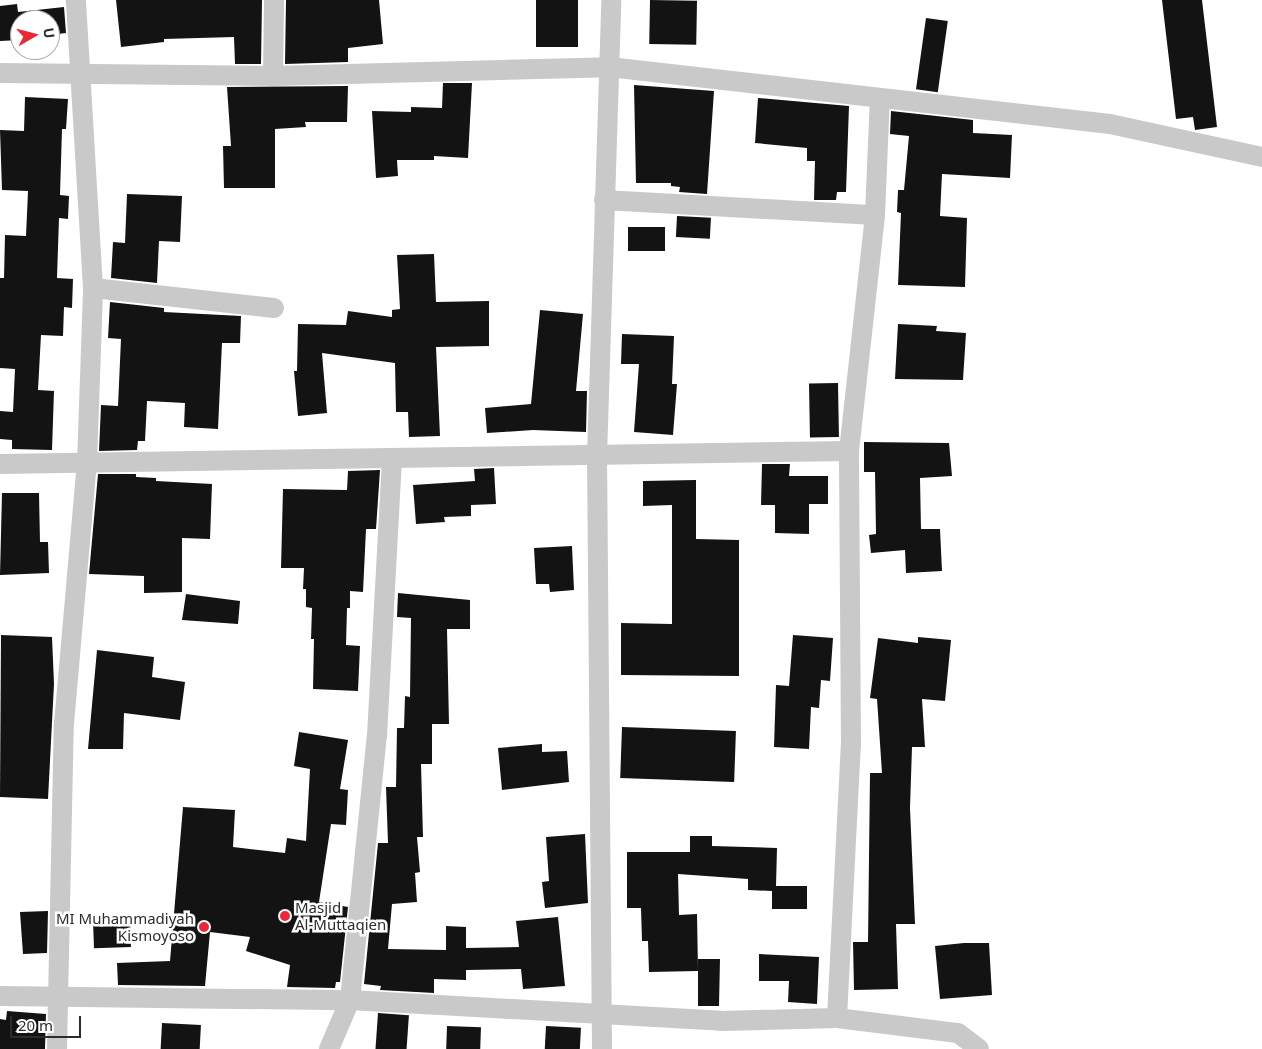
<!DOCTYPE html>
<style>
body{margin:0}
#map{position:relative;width:1262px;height:1049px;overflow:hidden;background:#fff;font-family:"Noto Sans",sans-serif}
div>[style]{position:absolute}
.building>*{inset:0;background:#131313;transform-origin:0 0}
.street>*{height:20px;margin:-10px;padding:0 10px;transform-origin:10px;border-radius:10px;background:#c9c9c9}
.dots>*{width:14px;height:14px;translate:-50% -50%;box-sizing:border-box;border:2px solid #fff;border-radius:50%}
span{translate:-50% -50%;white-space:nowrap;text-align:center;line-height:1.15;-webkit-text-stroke:5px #fff;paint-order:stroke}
.poi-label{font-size:15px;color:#2c2c2c}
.left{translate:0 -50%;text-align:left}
.right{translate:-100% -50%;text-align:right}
.north{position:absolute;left:10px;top:10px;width:50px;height:50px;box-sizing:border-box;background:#fff;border:1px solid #ababab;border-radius:50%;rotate:82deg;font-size:14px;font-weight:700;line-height:20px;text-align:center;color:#2c2c2c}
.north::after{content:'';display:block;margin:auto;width:18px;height:22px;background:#e82938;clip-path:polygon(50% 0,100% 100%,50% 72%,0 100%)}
.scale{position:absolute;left:10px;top:1016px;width:71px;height:22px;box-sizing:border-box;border:2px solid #2c2c2c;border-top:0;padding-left:6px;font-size:15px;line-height:18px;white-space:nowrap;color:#2c2c2c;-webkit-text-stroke:4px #fff;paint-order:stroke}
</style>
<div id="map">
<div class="building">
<i style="clip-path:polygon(116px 0,262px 0,261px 64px,235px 64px,234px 37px,164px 39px,164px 42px,121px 47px)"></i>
<i style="clip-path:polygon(286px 0,379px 0,383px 44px,348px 48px,348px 62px,285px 64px)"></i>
<i style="left:536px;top:0;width:42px;height:47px"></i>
<i style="left:650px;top:0;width:47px;height:44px;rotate:1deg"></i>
<i style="clip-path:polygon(1162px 0,1202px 0,1217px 127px,1195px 130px,1193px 117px,1176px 119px)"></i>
<i style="clip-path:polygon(17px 4px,18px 12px,64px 7px,66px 33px,50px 35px,50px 20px,20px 20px,20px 40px,0 41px,0 6px)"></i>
<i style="left:926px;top:18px;width:22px;height:72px;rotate:8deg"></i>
<i style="clip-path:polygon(443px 83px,472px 83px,468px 158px,434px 156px,434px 160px,397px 160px,398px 176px,376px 178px,372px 111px,411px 112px,411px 107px,442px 108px)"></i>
<i style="clip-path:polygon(634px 85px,714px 91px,707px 194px,679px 192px,680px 187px,671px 186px,671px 183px,636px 183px)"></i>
<i style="clip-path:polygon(348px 86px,347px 122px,305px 122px,306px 127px,275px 129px,275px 188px,224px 188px,223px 146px,231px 146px,227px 87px)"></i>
<i style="clip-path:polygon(25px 97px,68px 99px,66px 129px,62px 129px,60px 195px,69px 196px,68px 219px,59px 218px,57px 278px,73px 279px,72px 308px,64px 307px,63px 336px,41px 335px,38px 390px,54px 391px,52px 450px,12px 449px,12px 440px,0 439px,0 411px,13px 412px,15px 369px,0 368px,0 278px,4px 278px,5px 235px,26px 236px,28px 191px,2px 190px,0 130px,24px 131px)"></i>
<i style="clip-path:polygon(758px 98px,849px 106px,846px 192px,837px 192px,836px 200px,814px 200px,815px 161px,807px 161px,807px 148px,755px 143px)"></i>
<i style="clip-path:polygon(891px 111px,973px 120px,973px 133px,1012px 135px,1010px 178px,942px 174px,940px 216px,967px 218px,965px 287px,898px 285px,901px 213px,897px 212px,898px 190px,904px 190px,909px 136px,890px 134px)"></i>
<i style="clip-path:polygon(127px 194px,182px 196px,180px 242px,159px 241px,157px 283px,111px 278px,113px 242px,125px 243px)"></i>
<i style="left:677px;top:216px;width:34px;height:21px;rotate:3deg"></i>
<i style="left:628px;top:227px;width:37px;height:24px"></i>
<i style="clip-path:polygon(434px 254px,436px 302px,489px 301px,489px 346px,436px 347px,440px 436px,409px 437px,408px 412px,396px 412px,395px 363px,322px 353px,327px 413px,298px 416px,294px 371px,297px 371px,298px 324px,346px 325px,348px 311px,392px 317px,392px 310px,400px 309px,397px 255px)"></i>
<i style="clip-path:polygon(110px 302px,164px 308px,164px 312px,241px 316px,240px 343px,222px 343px,218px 429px,184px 427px,185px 403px,147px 401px,145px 441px,138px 441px,137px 450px,99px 451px,101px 405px,118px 406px,121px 339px,108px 338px)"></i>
<i style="clip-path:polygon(540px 310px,583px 314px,576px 391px,587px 391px,586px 432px,533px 430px,487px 433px,485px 408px,531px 404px)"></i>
<i style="clip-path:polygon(898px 324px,937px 326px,936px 331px,966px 333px,963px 380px,895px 379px)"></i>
<i style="clip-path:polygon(622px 334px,674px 336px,672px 384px,677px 384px,673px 435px,634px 432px,639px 364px,621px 364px)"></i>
<i style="left:838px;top:383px;width:54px;height:29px;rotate:89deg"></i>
<i style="clip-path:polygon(864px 442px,949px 443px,952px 476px,920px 478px,921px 529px,940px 529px,942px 571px,906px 573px,905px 550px,871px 553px,869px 535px,876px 534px,875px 472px,864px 472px)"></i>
<i style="clip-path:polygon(762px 464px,790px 464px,789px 476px,828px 476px,828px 504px,809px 504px,809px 534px,775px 533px,775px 505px,761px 505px)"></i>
<i style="clip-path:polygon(494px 468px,496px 504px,471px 505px,471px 516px,444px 517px,445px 522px,416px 524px,413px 485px,475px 481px,474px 469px)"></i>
<i style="clip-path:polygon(380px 470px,376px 529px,366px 529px,363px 592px,350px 591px,350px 608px,347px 608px,346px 645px,360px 646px,358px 691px,313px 689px,314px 639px,311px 639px,312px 608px,306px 607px,306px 589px,303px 589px,304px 568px,281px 568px,283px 489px,347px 490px,348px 471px)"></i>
<i style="clip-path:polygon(98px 474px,136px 474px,136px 477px,156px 478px,156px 481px,212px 484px,210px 539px,182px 538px,182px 592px,144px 593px,144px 576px,89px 574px)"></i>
<i style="clip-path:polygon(696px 480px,696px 539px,739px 540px,739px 676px,621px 675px,621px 623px,672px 624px,672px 505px,643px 506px,643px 481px)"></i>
<i style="clip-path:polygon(2px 493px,39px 493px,40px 542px,48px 542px,49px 573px,0 575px)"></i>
<i style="clip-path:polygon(572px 546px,574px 590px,550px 592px,549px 584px,536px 584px,534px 548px)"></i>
<i style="clip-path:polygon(398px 593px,470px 600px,470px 629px,447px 629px,449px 724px,432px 724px,432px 764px,421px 764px,423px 837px,417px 837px,420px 872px,415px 873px,417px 902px,392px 904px,388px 949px,446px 950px,446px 926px,466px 927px,466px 948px,519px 947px,516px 921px,558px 917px,565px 986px,523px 989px,521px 969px,466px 970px,466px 980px,434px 979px,434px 993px,380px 990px,381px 986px,364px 984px,378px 843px,388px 843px,386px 787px,396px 787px,397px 728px,404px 728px,405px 696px,410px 697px,411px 618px,397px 617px)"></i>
<i style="clip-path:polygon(186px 594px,240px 601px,238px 624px,182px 620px)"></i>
<i style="clip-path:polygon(1px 635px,52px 637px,54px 684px,48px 799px,0 797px)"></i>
<i style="clip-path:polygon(793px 635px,833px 638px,830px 681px,821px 680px,819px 708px,811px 707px,809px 749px,774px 747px,776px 685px,789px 686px)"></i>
<i style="clip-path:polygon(918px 637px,951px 640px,945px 701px,922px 699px,925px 747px,912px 747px,910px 808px,915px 924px,896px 924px,898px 989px,854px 990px,853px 942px,868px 942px,870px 773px,882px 773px,877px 699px,870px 698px,878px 638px,918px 643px)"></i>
<i style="clip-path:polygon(97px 650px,154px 657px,152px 677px,185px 682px,180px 720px,124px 713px,123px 749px,88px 749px)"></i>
<i style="left:622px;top:727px;width:114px;height:51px;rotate:2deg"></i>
<i style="clip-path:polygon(299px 732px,348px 740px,340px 789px,348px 790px,346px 825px,331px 824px,319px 902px,348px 907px,340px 982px,336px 982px,335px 988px,287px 987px,290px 965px,246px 951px,250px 937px,210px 932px,205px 986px,118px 985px,117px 963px,170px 961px,183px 807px,235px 810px,233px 847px,285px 853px,287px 838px,306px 841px,310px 769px,294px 766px)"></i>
<i style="clip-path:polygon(542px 744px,542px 752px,567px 751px,569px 782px,502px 790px,498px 748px)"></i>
<i style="clip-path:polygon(585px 834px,588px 903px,545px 908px,542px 882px,549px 881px,546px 837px)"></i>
<i style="clip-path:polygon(690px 836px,712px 836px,712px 846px,777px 848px,776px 886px,807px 886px,807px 909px,772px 909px,772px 891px,748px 890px,748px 879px,678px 874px,679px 915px,697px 914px,698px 970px,698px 959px,720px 959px,719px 1006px,698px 1006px,698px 971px,649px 972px,648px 941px,642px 941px,641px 908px,627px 908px,627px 852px,690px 852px)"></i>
<i style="clip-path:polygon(48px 911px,47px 953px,23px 954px,20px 912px)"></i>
<i style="left:130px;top:919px;width:28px;height:37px;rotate:88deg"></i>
<i style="clip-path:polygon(964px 943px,989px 943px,992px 995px,940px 999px,935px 946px)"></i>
<i style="clip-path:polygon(759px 954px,819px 957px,817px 1004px,788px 1002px,789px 981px,759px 981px)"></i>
<i style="clip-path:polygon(7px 1011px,46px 1014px,45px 1049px,0 1049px,0 1019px,6px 1020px)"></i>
<i style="left:378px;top:1013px;width:31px;height:36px;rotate:4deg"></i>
<i style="left:162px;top:1023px;width:39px;height:26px;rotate:3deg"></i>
<i style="left:447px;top:1026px;width:34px;height:23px;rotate:2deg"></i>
<i style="left:546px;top:1026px;width:35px;height:23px;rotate:3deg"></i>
</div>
<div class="street">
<i style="left:0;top:73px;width:273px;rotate:0.6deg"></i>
<i style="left:273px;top:76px;width:336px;rotate:-1.5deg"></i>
<i style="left:609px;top:67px;width:504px;rotate:6.49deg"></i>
<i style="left:1110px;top:124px;width:156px;rotate:12.2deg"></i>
<i style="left:273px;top:76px;width:76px;rotate:-89.2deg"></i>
<i style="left:604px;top:200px;width:271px;rotate:3.2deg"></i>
<i style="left:93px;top:288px;width:182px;rotate:6.3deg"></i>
<i style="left:0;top:464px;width:849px;rotate:-0.88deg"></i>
<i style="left:0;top:996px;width:350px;rotate:0.7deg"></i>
<i style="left:350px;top:1000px;width:372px;rotate:3.2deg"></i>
<i style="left:721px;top:1021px;width:116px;rotate:-1.5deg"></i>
<i style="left:837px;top:1018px;width:122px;rotate:7.1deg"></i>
<i style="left:958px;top:1033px;width:26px;rotate:37deg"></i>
<i style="left:837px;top:1018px;width:272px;rotate:-87.1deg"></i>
<i style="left:851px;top:746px;width:295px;rotate:-90.4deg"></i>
<i style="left:849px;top:451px;width:237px;rotate:-83.7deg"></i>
<i style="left:875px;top:215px;width:117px;rotate:-87.6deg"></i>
<i style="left:57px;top:1049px;width:325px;rotate:-88.8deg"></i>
<i style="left:64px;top:724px;width:262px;rotate:-85deg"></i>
<i style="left:87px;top:463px;width:175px;rotate:-88deg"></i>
<i style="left:93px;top:288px;width:289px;rotate:-93.4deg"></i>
<i style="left:329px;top:1049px;width:53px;rotate:-66.8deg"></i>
<i style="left:350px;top:1000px;width:265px;rotate:-84.2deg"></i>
<i style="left:377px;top:736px;width:276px;rotate:-86.9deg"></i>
<i style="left:602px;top:1049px;width:592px;rotate:-90.48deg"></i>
<i style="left:597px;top:457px;width:457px;rotate:-88.2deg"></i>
</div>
<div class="dots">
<i style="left:285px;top:916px;background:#e82938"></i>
<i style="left:204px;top:927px;background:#e82938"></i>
</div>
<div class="poi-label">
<span class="left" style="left:295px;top:916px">Masjid<br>Al-Muttaqien</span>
<span class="right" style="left:194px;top:927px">MI Muhammadiyah<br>Kismoyoso</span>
</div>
<div class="north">U</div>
<div class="scale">20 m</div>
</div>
